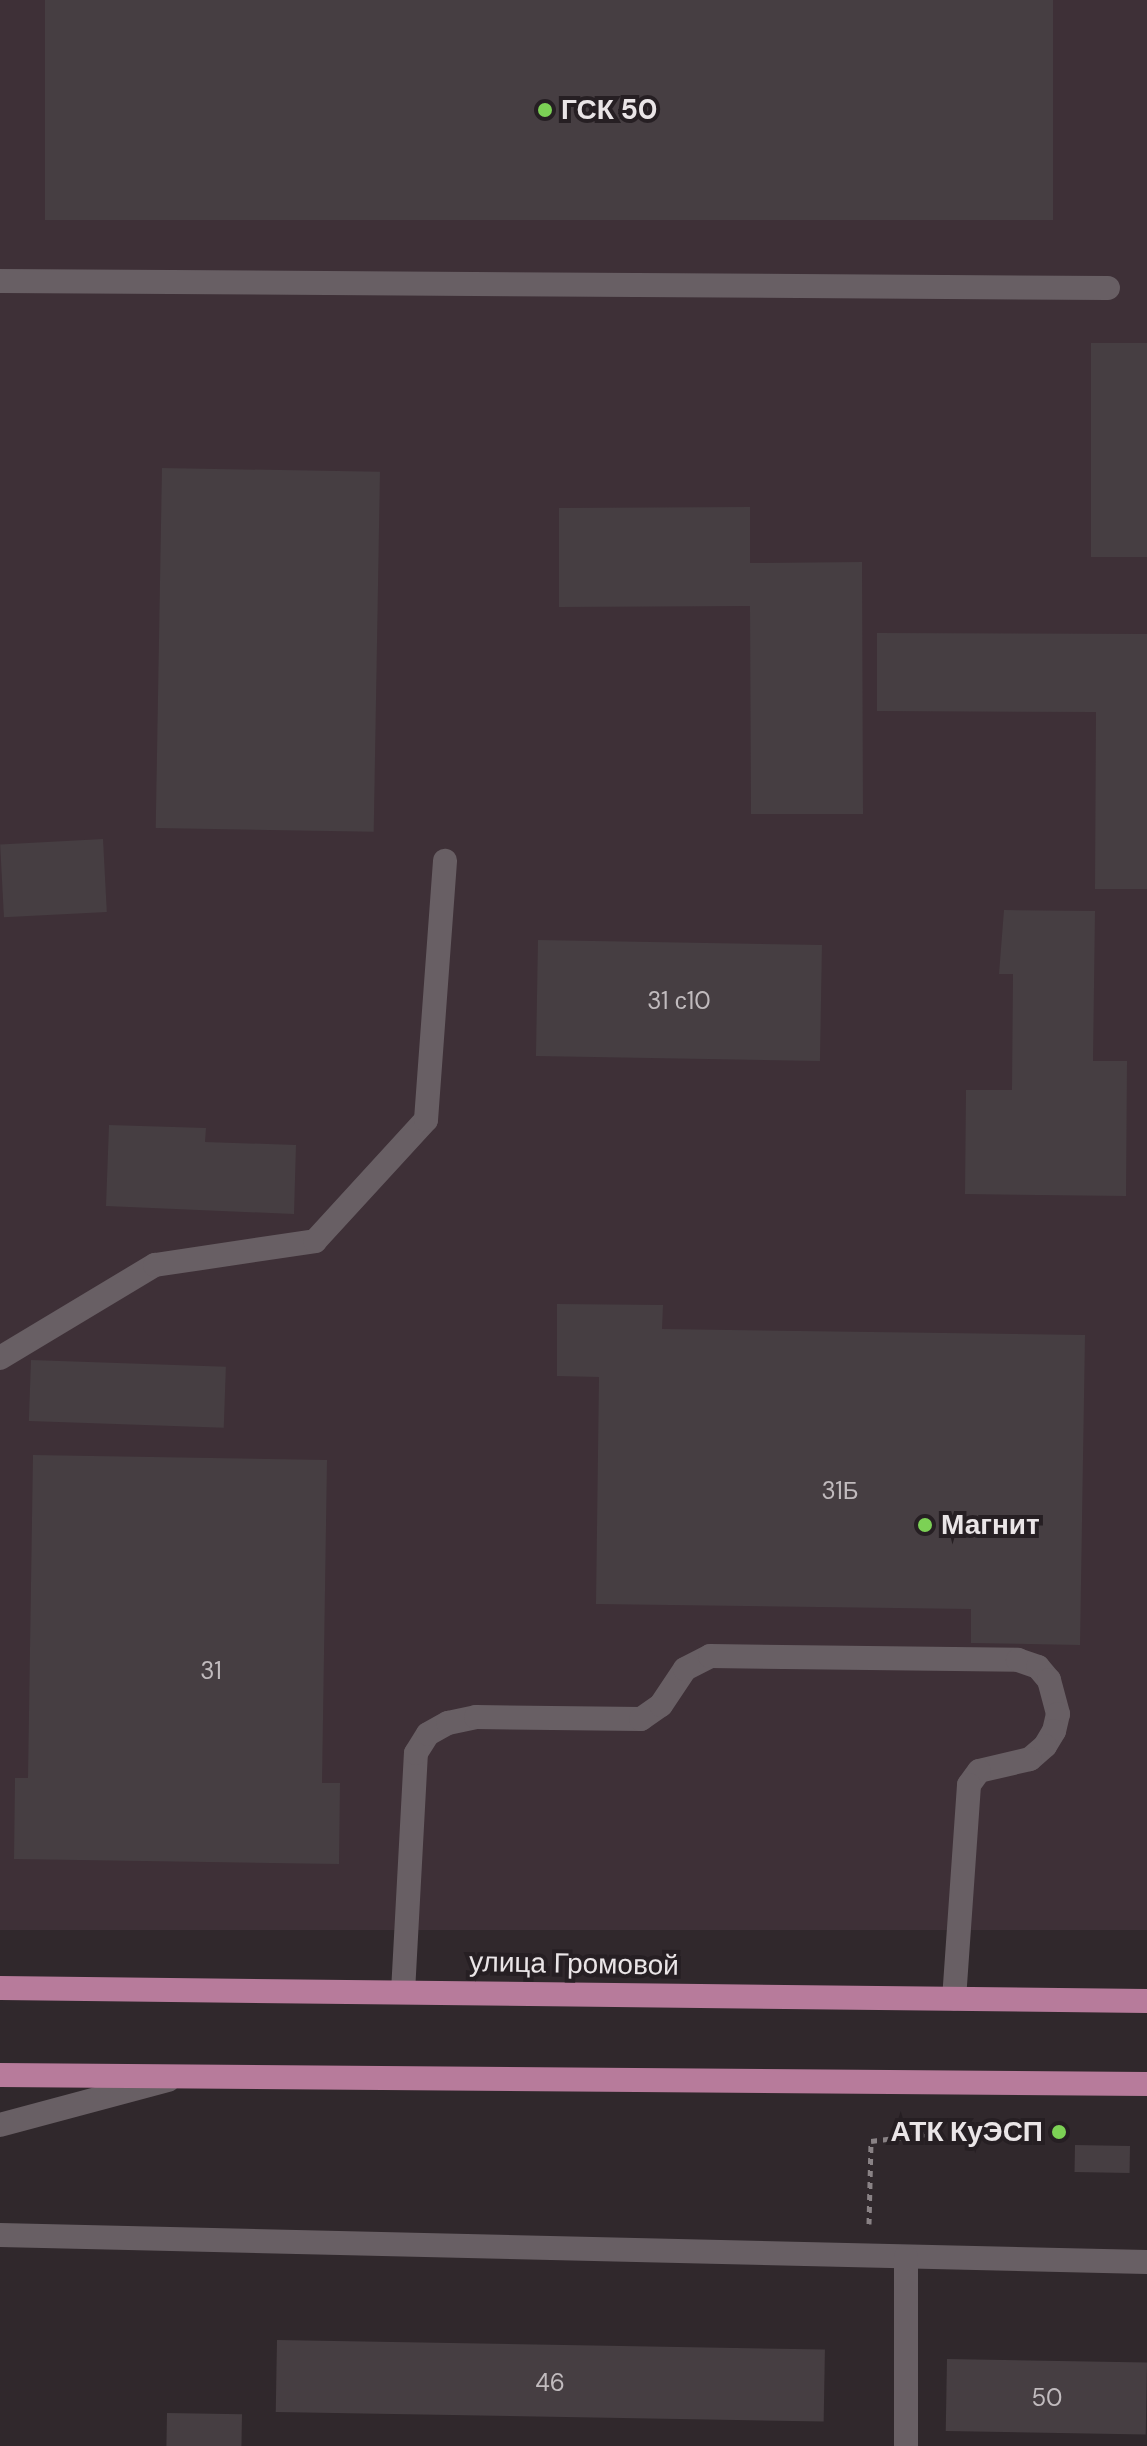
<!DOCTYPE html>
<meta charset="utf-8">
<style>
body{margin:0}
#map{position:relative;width:1147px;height:2446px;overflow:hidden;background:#30282c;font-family:"DM Sans",sans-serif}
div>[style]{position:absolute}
.built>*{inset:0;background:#3e3037;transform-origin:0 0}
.building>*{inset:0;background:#463e42;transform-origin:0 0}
.path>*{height:5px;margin-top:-2.5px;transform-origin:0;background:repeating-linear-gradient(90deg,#898285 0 6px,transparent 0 12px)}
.minor>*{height:24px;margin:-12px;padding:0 12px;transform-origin:12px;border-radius:12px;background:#685f64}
.major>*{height:24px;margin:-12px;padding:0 12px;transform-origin:12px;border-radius:12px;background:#b77b9b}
.dots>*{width:22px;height:22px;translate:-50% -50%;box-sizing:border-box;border:4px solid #261f23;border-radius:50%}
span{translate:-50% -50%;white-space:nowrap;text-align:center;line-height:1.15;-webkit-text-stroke:8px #261f23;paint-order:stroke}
.number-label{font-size:24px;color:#c1bbbe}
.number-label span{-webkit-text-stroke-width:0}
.poi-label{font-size:28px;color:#eae5e7;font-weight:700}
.left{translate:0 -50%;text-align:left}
.right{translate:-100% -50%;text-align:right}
.street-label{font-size:28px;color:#eae5e7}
</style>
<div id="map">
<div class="built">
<i style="left:0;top:0;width:1147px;height:1930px"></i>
</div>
<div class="building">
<i style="left:45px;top:0;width:1008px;height:220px"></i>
<i style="left:1147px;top:343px;width:214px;height:56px;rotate:90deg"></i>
<i style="left:162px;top:468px;width:218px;height:360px;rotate:1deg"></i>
<i style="clip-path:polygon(750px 507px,750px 563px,862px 562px,863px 814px,751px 814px,750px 606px,559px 607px,559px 508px)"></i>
<i style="clip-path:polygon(877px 633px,1147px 634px,1147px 889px,1095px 889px,1096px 712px,877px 711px)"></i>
<i style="left:103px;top:839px;width:73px;height:103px;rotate:87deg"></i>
<i style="clip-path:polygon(1004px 910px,1095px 911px,1093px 1061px,1127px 1061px,1126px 1196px,965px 1194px,966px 1090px,1012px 1090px,1013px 974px,999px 974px)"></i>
<i style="left:538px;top:940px;width:284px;height:116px;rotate:1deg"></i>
<i style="clip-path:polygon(109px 1125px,206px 1128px,205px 1142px,296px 1145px,294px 1214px,106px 1206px)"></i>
<i style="clip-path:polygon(557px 1304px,663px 1305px,662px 1329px,1085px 1335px,1080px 1645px,971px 1643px,971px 1609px,596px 1604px,599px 1377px,557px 1376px)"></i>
<i style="left:31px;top:1360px;width:195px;height:61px;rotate:2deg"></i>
<i style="clip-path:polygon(33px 1455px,327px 1460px,322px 1783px,340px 1783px,339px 1864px,14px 1859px,15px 1778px,28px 1778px)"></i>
<i style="left:1075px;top:2145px;width:55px;height:27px;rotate:1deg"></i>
<i style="left:277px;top:2340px;width:548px;height:72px;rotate:1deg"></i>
<i style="left:947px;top:2359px;width:200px;height:72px;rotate:1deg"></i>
<i style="left:167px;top:2413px;width:75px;height:33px;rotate:1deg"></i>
</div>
<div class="path">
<i style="left:869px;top:2224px;width:83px;rotate:-88.6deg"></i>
<i style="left:871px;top:2141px;width:57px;rotate:-7deg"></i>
</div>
<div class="minor">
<i style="left:0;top:281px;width:1108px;rotate:0.36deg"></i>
<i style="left:0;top:1358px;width:181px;rotate:-31deg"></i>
<i style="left:155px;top:1265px;width:162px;rotate:-8.5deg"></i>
<i style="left:315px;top:1241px;width:164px;rotate:-47.5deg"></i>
<i style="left:426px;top:1120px;width:260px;rotate:-85.8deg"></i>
<i style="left:403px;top:1992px;width:239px;rotate:-86.9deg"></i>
<i style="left:416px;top:1753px;width:22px;rotate:-58deg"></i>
<i style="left:428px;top:1734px;width:23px;rotate:-29deg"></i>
<i style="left:448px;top:1723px;width:29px;rotate:-12deg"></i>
<i style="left:476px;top:1717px;width:165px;rotate:0.7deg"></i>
<i style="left:641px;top:1719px;width:24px;rotate:-35deg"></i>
<i style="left:661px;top:1705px;width:43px;rotate:-56.3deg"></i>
<i style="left:685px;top:1669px;width:28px;rotate:-27deg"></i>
<i style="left:710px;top:1656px;width:308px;rotate:0.7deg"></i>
<i style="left:1018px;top:1660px;width:21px;rotate:19deg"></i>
<i style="left:1038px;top:1667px;width:17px;rotate:50deg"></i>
<i style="left:1049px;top:1680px;width:35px;rotate:75deg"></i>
<i style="left:1058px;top:1714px;width:17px;rotate:103deg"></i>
<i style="left:1054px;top:1731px;width:17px;rotate:121deg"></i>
<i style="left:1045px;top:1746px;width:20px;rotate:139deg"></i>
<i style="left:1030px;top:1759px;width:52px;rotate:166.8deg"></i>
<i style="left:979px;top:1771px;width:17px;rotate:126deg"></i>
<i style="left:969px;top:1785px;width:214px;rotate:94deg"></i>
<i style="left:0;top:2125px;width:174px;rotate:-15deg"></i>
<i style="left:0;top:2235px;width:1147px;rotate:1.35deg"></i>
<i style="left:906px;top:2257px;width:189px;rotate:90deg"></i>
</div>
<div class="major">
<i style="left:0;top:1988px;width:1147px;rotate:0.65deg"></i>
<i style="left:0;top:2075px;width:1147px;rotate:0.45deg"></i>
</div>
<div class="dots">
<i style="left:545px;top:110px;background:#7cd155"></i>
<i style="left:925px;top:1525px;background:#7cd155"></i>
<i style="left:1059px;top:2132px;background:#7cd155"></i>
</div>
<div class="number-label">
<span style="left:679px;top:1001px">31 с10</span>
<span style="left:840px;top:1491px">31Б</span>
<span style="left:211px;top:1671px">31</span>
<span style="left:550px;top:2383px">46</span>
<span style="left:1047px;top:2398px">50</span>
</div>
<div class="poi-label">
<span class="left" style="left:561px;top:110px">ГСК 50</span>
<span class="left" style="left:941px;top:1525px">Магнит</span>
<span class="right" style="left:1043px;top:2132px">АТК КуЭСП</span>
</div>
<div class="street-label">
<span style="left:574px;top:1964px;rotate:1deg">улица Громовой</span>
</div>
</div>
